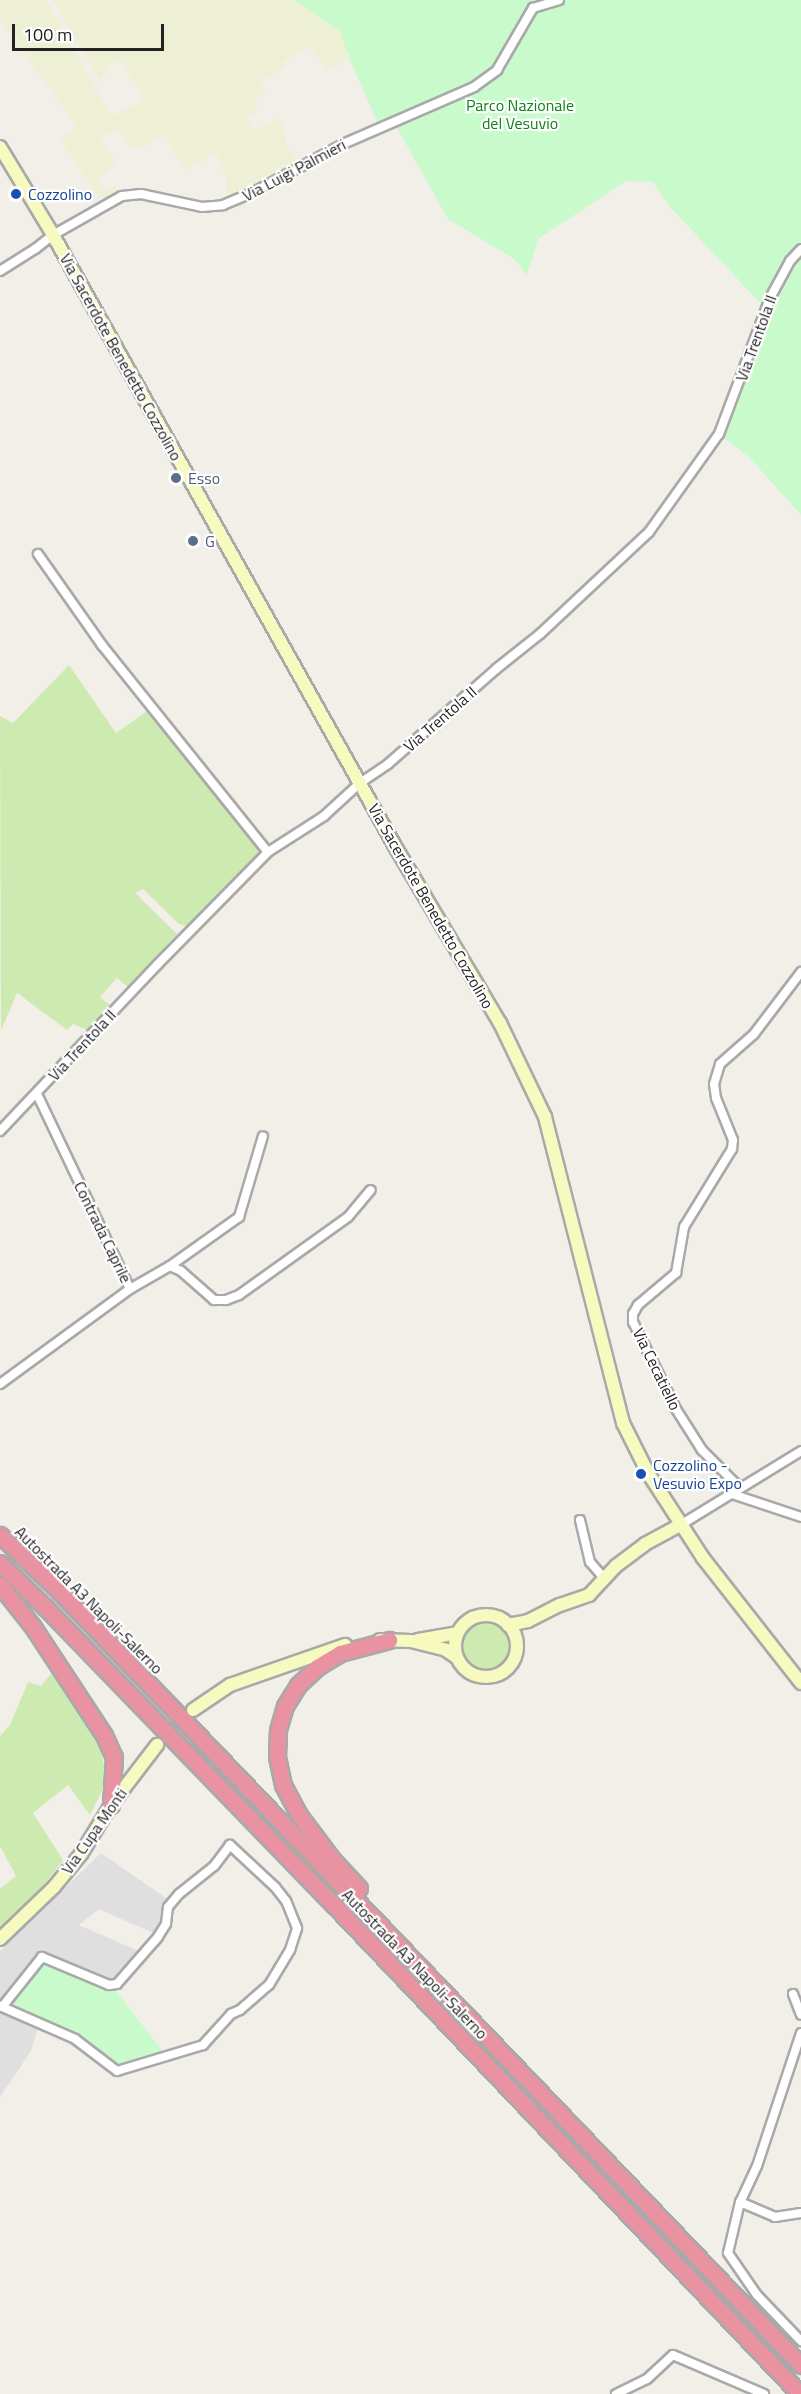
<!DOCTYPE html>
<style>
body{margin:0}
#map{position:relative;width:801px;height:2394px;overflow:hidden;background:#f2efe9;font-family:"Titillium Web",sans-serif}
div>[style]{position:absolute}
.residential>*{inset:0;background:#e0dfdf}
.farmland>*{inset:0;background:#eef0d5}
.grass>*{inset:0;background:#cdebb0}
.round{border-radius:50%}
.park>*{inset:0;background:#c8facc}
.secondary-tunnel>*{height:12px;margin-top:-6px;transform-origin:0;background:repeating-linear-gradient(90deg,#c8c6c1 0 12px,transparent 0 18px)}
.roads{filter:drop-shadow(2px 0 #a9a9a9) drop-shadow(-2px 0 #a9a9a9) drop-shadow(0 2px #a9a9a9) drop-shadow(0 -2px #a9a9a9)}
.street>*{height:8px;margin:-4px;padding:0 4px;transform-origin:4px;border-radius:4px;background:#fff}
.secondary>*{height:12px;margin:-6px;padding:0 6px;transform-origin:6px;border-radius:6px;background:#f7fabf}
.secondary>.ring{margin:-6px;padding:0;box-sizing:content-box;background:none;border:12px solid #f7fabf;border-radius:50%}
.highway>*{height:15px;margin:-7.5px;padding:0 7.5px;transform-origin:7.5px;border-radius:7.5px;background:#e892a2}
.dots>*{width:16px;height:16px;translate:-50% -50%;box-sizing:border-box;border:3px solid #fff;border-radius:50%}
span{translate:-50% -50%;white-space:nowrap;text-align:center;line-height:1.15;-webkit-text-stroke:4.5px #fff;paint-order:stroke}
.park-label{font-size:16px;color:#0c8416}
.street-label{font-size:16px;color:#222}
.transit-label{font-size:16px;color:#164399}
.left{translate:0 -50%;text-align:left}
.service-label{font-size:16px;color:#4e5e75}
.scale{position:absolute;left:12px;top:24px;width:152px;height:27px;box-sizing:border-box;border:3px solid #222;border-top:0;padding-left:8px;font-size:18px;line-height:21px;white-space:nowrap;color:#222;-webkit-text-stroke:4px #fff;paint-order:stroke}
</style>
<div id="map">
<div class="residential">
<i style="clip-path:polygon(101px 1853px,173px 1903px,160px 1936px,99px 1909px,79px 1925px,145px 1954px,114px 1988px,43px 1963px,5px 2003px,40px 2020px,31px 2051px,0 2097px,0 1951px)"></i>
</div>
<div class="farmland">
<i style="clip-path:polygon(0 0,46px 0,111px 116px,144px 100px,121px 60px,109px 66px,100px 82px,53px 0,354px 0,354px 48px,345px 52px,349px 58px,327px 70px,310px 46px,283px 61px,285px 66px,260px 82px,267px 93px,252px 102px,257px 111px,247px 118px,255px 132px,280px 118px,287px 144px,297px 162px,293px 165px,226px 201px,227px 179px,216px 153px,184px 169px,165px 136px,132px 150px,118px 128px,101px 138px,116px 165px,98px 178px,104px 189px,115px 186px,117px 192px,101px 200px,60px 139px,77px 127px,0 21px)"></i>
</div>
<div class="grass">
<i style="clip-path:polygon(69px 665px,116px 733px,150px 709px,263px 856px,186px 926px,179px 924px,143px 889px,135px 893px,177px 934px,128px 987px,117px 978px,100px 997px,111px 1006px,90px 1031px,73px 1024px,67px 1030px,17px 993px,1px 1031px,0 716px,13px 723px)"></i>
<i class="round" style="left:460px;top:1621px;width:50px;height:50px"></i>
<i style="clip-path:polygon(54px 1670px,100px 1745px,105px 1772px,102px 1791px,90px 1815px,68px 1785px,33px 1813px,63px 1860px,23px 1912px,0 1932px,0 1889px,16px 1876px,0 1846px,0 1736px,10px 1725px,28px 1682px,41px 1686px)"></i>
</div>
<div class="park">
<i style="clip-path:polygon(294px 0,801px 0,801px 515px,750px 458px,716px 432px,763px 306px,670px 207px,653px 182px,626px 181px,538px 239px,527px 275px,514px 259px,448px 219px,396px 126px,378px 124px,350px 60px,340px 31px)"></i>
<i style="clip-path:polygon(44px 1963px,114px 1988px,164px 2053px,119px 2066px,111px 2063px,91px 2044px,9px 2003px)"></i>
</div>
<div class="secondary-tunnel">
<i style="left:157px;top:1745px;width:44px;rotate:-45deg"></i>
</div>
<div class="roads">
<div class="street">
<i style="left:0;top:271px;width:41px;rotate:-32.2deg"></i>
<i style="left:35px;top:249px;width:23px;rotate:-38deg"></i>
<i style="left:53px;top:235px;width:79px;rotate:-29.5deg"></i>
<i style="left:122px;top:196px;width:19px;rotate:-6deg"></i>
<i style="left:141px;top:194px;width:62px;rotate:12deg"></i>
<i style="left:202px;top:207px;width:21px;rotate:-5deg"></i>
<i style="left:223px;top:205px;width:34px;rotate:-23deg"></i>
<i style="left:254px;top:192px;width:101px;rotate:-28.3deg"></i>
<i style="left:343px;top:144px;width:143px;rotate:-23.5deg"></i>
<i style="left:474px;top:87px;width:29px;rotate:-36deg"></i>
<i style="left:497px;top:70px;width:72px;rotate:-59.9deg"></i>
<i style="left:533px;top:8px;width:27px;rotate:-17deg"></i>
<i style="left:38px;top:554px;width:111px;rotate:54.9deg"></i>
<i style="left:102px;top:645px;width:265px;rotate:51.3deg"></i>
<i style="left:0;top:1131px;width:228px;rotate:-46.6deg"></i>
<i style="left:157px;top:965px;width:158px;rotate:-45.5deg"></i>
<i style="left:268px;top:852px;width:67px;rotate:-32.7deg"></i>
<i style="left:324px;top:816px;width:49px;rotate:-42.5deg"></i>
<i style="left:360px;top:783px;width:34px;rotate:-34deg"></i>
<i style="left:388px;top:764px;width:144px;rotate:-41.3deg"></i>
<i style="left:496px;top:669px;width:56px;rotate:-38.5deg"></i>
<i style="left:540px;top:634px;width:149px;rotate:-43.1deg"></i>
<i style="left:649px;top:532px;width:120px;rotate:-54.5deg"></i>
<i style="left:719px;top:434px;width:145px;rotate:-69.4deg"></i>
<i style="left:770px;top:298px;width:42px;rotate:-61.6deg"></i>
<i style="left:790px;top:261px;width:16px;rotate:-47deg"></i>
<i style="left:170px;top:1266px;width:12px;rotate:24deg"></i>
<i style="left:181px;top:1271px;width:44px;rotate:41.3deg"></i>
<i style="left:214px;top:1300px;width:12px"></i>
<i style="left:226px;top:1300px;width:14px;rotate:-21deg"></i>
<i style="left:239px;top:1295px;width:134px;rotate:-35.6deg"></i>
<i style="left:348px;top:1217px;width:35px;rotate:-50deg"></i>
<i style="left:130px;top:1289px;width:46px;rotate:-29.9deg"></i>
<i style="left:170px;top:1266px;width:85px;rotate:-35.4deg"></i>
<i style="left:239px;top:1217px;width:84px;rotate:-73.5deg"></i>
<i style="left:0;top:1384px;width:161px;rotate:-36.2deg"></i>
<i style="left:130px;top:1289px;width:216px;rotate:-115.5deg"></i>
<i style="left:740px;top:1488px;width:54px;rotate:-135deg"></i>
<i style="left:702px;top:1450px;width:49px;rotate:-122.4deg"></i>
<i style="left:676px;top:1409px;width:97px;rotate:-116.3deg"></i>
<i style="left:633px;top:1322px;width:8px;rotate:-90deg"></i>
<i style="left:633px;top:1314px;width:10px;rotate:-61deg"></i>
<i style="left:638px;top:1305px;width:50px;rotate:-40.1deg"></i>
<i style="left:676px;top:1273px;width:47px;rotate:-80.1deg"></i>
<i style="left:684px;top:1227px;width:92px;rotate:-58.4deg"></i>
<i style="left:732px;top:1149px;width:9px;rotate:-84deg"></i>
<i style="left:733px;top:1140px;width:45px;rotate:-112deg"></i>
<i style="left:716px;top:1098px;width:14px;rotate:-98deg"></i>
<i style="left:714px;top:1084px;width:21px;rotate:-73deg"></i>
<i style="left:720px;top:1064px;width:45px;rotate:-41.4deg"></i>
<i style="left:754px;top:1034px;width:78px;rotate:-52.8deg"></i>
<i style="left:732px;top:1494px;width:73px;rotate:18.4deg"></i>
<i style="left:580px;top:1520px;width:43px;rotate:76.6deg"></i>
<i style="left:590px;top:1562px;width:21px;rotate:49deg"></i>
<i style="left:682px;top:1524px;width:140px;rotate:-31.5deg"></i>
<i style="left:793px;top:1994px;width:22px;rotate:69deg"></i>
<i style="left:0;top:2006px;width:82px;rotate:23.7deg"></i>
<i style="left:75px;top:2039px;width:53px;rotate:37.3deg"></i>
<i style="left:117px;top:2071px;width:90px;rotate:-16.8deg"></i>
<i style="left:203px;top:2045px;width:42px;rotate:-47.9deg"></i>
<i style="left:231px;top:2014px;width:10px;rotate:-24deg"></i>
<i style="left:240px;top:2010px;width:38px;rotate:-41deg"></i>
<i style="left:269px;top:1985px;width:41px;rotate:-59deg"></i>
<i style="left:290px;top:1950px;width:23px;rotate:-72deg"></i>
<i style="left:297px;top:1928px;width:29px;rotate:-112deg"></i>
<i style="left:286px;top:1901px;width:18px;rotate:-128deg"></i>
<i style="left:275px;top:1887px;width:62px;rotate:-137deg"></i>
<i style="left:230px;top:1845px;width:26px;rotate:127deg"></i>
<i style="left:214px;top:1866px;width:45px;rotate:141.3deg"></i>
<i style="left:179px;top:1894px;width:17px;rotate:130deg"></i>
<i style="left:168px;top:1907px;width:17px;rotate:97deg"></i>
<i style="left:166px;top:1924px;width:15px;rotate:122deg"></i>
<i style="left:158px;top:1937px;width:62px;rotate:131.1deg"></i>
<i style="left:117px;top:1984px;width:8px;rotate:173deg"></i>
<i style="left:109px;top:1985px;width:73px;rotate:-157.3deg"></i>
<i style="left:42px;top:1957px;width:64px;rotate:128.7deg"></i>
<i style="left:801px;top:2033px;width:140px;rotate:108.3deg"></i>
<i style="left:757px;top:2166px;width:40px;rotate:115deg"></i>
<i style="left:740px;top:2202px;width:52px;rotate:103.2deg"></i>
<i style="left:728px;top:2253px;width:51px;rotate:55.4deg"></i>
<i style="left:757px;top:2295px;width:64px;rotate:46.3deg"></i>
<i style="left:740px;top:2202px;width:38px;rotate:23deg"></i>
<i style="left:775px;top:2217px;width:26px;rotate:-9deg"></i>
<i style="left:616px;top:2394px;width:34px;rotate:-26deg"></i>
<i style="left:647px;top:2379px;width:35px;rotate:-43deg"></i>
<i style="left:673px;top:2355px;width:99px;rotate:23.2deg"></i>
</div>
<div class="secondary">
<i style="left:0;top:147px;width:103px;rotate:58.9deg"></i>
<i style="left:53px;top:235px;width:702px;rotate:60.77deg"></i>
<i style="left:396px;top:848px;width:204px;rotate:59.3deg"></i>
<i style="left:500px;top:1023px;width:104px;rotate:64.4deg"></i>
<i style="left:545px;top:1117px;width:316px;rotate:75.7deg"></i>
<i style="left:623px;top:1423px;width:56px;rotate:63.4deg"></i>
<i style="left:648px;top:1473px;width:101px;rotate:57.1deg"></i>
<i style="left:703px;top:1558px;width:159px;rotate:51.9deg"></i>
<i class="ring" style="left:455px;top:1615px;width:50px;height:50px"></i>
<i style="left:508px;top:1625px;width:20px;rotate:-11deg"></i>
<i style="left:528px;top:1621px;width:36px;rotate:-27deg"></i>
<i style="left:560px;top:1605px;width:31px;rotate:-19deg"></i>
<i style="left:589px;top:1595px;width:40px;rotate:-47deg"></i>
<i style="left:616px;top:1566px;width:36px;rotate:-37deg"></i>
<i style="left:645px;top:1544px;width:42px;rotate:-28.4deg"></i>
<i style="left:380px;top:1640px;width:31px;rotate:2deg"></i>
<i style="left:411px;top:1641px;width:36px;rotate:14deg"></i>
<i style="left:446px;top:1650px;width:12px;rotate:35deg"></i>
<i style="left:418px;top:1640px;width:40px;rotate:-10deg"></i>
<i style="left:193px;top:1710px;width:45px;rotate:-34deg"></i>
<i style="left:230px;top:1685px;width:122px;rotate:-19.2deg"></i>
<i style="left:0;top:1939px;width:75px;rotate:-43.9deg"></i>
<i style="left:54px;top:1887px;width:43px;rotate:-50.7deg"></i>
<i style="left:81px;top:1854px;width:57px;rotate:-58.5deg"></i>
<i style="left:111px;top:1805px;width:76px;rotate:-52.5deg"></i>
</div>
<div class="highway">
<i style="left:0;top:1535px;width:74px;rotate:43.4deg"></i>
<i style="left:54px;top:1586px;width:194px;rotate:46deg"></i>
<i style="left:189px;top:1726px;width:885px;rotate:46.24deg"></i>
<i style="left:0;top:1563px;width:64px;rotate:44.4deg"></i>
<i style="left:46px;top:1608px;width:414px;rotate:45.9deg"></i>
<i style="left:334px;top:1905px;width:675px;rotate:46.38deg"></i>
<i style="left:0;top:1585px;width:53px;rotate:51.8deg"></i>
<i style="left:33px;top:1627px;width:129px;rotate:56.7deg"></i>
<i style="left:104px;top:1735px;width:24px;rotate:66deg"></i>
<i style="left:114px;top:1757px;width:48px;rotate:93.6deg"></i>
<i style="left:359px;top:1888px;width:40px;rotate:-133deg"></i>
<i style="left:332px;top:1859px;width:55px;rotate:-126.9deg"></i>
<i style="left:299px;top:1815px;width:34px;rotate:-118deg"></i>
<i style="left:283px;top:1785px;width:29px;rotate:-102deg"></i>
<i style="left:277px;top:1757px;width:27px;rotate:-88deg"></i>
<i style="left:278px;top:1730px;width:25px;rotate:-74deg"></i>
<i style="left:285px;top:1706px;width:25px;rotate:-58deg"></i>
<i style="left:298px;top:1685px;width:26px;rotate:-43deg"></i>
<i style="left:317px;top:1667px;width:27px;rotate:-31deg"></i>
<i style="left:340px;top:1653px;width:51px;rotate:-14.9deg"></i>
</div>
</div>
<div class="dots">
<i style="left:16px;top:194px;background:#1a4fb4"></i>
<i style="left:176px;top:478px;background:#5c6f8a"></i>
<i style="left:193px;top:541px;background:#5c6f8a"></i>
<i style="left:641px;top:1474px;background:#1a4fb4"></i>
</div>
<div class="park-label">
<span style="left:520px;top:114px">Parco Nazionale<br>del Vesuvio</span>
</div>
<div class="street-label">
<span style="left:294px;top:170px;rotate:-28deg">Via Luigi Palmieri</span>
<span style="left:756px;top:338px;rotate:-70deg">Via Trentola II</span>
<span style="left:121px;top:357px;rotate:61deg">Via Sacerdote Benedetto Cozzolino</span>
<span style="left:440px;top:719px;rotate:-41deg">Via Trentola II</span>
<span style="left:431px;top:906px;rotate:60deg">Via Sacerdote Benedetto Cozzolino</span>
<span style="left:82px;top:1045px;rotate:-47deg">Via Trentola II</span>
<span style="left:103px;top:1232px;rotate:64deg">Contrada Caprile</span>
<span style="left:657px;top:1369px;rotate:64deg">Via Cecatiello</span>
<span style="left:89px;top:1600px;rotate:45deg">Autostrada A3 Napoli-Salerno</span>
<span style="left:94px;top:1831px;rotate:-55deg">Via Cupa Monti</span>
<span style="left:415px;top:1964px;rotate:46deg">Autostrada A3 Napoli-Salerno</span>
</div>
<div class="transit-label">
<span class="left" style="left:28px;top:194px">Cozzolino</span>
<span class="left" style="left:653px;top:1474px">Cozzolino -<br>Vesuvio Expo</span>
</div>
<div class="service-label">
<span class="left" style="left:188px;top:478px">Esso</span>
<span class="left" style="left:205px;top:541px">G</span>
</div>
<div class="scale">100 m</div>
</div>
